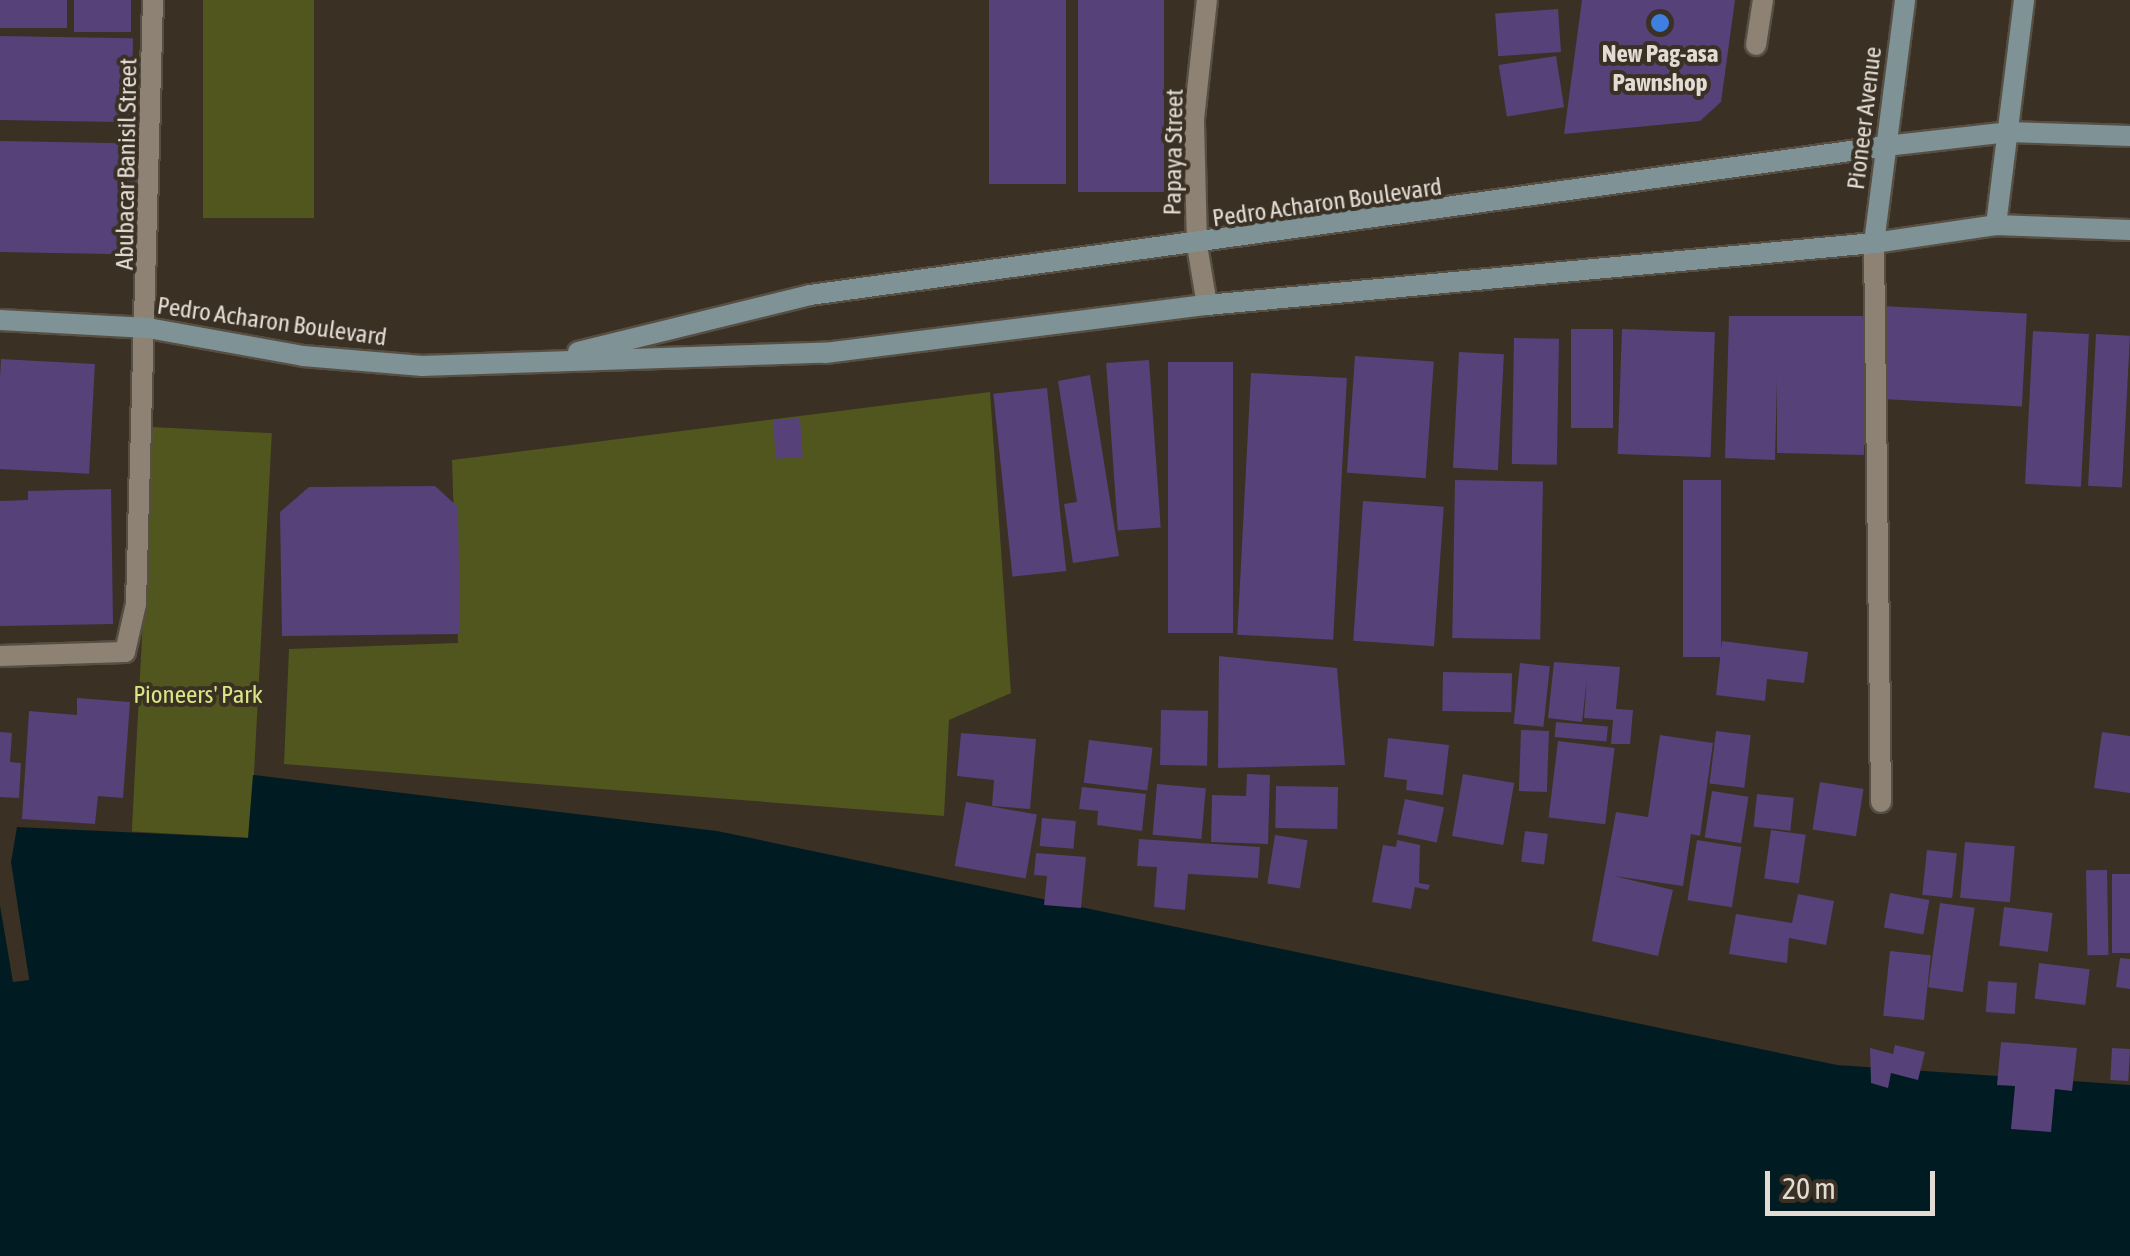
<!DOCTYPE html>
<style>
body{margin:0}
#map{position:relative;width:2130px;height:1256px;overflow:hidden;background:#3a3024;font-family:"Asap Condensed",sans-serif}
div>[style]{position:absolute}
.green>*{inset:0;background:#50561d;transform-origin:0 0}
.water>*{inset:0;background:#001c22}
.pier>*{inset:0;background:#3a3024}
.building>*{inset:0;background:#564179;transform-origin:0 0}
.roads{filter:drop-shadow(2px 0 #574f44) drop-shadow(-2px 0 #574f44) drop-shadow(0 2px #574f44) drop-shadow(0 -2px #574f44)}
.service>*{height:20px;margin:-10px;padding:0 10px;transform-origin:10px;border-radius:10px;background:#8d8273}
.minor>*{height:20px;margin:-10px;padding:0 10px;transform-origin:10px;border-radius:10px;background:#8d8273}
.secondary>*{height:20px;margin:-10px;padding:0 10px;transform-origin:10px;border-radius:10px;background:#7f9396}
.dots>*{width:28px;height:28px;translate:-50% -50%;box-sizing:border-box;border:5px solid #3a3024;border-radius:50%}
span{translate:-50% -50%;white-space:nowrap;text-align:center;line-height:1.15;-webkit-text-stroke:8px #3a3024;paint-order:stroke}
.poi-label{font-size:25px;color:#e2dcd4;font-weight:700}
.street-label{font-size:25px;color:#e2dcd4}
.park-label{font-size:25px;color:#d9e684}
.scale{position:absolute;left:1765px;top:1171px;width:170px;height:45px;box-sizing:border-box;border:5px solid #e2dcd4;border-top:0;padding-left:12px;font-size:30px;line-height:35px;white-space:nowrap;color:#e2dcd4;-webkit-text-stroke:8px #3a3024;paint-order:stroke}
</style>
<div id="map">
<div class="green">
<i style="left:203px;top:0;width:111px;height:218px"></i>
<i style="clip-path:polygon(990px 392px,1011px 693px,949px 720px,944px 816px,284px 764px,289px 649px,458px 643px,452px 460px)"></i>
<i style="left:153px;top:427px;width:119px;height:405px;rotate:3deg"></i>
</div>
<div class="water">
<i style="clip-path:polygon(253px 775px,717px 831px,1837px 1065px,2130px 1085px,2130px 1256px,0 1256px,0 906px,13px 981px,29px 979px,11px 862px,17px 827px,248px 838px)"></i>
</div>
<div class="pier">
<i style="clip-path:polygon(13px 880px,29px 980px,13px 982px,0 901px,17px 976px,24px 975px)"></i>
</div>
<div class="building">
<i style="left:0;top:0;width:67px;height:28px"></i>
<i style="left:74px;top:0;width:57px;height:32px"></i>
<i style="left:989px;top:0;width:77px;height:184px"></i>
<i style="left:1078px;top:0;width:86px;height:192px"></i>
<i style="clip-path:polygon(1582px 0,1735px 0,1721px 102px,1700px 121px,1564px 134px)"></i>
<i style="left:1558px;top:9px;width:43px;height:63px;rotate:86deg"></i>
<i style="left:0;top:36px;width:133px;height:84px;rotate:1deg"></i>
<i style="left:1556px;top:56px;width:52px;height:58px;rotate:81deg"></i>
<i style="left:0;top:141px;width:138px;height:111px;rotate:1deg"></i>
<i style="left:1882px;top:306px;width:145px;height:93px;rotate:3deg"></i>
<i style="clip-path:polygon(1729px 316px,1867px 316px,1864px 455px,1777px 453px,1777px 379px,1775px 460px,1725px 458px)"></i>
<i style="left:1571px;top:329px;width:42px;height:99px"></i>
<i style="left:1622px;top:329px;width:93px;height:125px;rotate:2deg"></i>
<i style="left:2033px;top:331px;width:56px;height:153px;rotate:3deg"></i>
<i style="left:2096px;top:334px;width:34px;height:152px;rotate:3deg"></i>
<i style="left:1514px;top:338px;width:45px;height:126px;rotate:1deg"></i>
<i style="left:1459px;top:352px;width:45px;height:116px;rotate:3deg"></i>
<i style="left:1355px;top:356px;width:79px;height:117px;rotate:4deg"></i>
<i style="left:1px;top:359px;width:94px;height:110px;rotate:3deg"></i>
<i style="left:1149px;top:360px;width:168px;height:43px;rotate:86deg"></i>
<i style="left:1168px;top:362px;width:65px;height:271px"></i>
<i style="left:1251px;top:373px;width:96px;height:262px;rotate:3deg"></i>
<i style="clip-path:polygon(1090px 375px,1119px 556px,1073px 563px,1064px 504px,1077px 502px,1058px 381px)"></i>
<i style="left:1047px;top:388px;width:184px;height:54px;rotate:84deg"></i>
<i style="left:800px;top:418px;width:39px;height:27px;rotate:86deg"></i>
<i style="left:1455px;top:480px;width:88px;height:158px;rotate:1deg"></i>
<i style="left:1683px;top:480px;width:38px;height:177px"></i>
<i style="clip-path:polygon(435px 486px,458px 507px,460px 634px,282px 636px,280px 512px,309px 487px)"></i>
<i style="clip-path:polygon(111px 489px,113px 624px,0 626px,0 501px,28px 500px,28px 491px)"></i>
<i style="left:1363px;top:501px;width:81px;height:140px;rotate:4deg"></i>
<i style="clip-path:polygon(1722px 641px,1808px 652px,1804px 683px,1767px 679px,1765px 701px,1716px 695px)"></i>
<i style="clip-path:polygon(1219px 656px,1337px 668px,1345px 765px,1218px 768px)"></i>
<i style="clip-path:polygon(1554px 662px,1620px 667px,1616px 709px,1633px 710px,1630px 744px,1611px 744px,1613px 720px,1584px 718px,1587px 679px,1582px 722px,1548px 718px)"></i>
<i style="left:1520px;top:663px;width:30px;height:61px;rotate:6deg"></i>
<i style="left:1443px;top:672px;width:69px;height:39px;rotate:1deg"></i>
<i style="clip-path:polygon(77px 698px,130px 702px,123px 798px,98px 796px,95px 824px,22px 819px,29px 711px,77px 715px)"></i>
<i style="left:1161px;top:710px;width:47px;height:55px;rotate:1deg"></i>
<i style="left:1556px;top:722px;width:52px;height:15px;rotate:5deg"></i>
<i style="left:1521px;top:730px;width:28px;height:61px;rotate:2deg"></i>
<i style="left:1716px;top:731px;width:35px;height:53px;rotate:7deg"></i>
<i style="clip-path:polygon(0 732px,12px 733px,10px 762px,21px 763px,19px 798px,0 797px)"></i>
<i style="clip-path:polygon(2102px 732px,2130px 736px,2130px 793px,2094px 788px)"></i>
<i style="clip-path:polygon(961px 733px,1036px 739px,1030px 809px,992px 806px,994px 780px,957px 776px)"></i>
<i style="clip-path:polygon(1660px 735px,1713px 743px,1700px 836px,1691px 834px,1683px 886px,1614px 876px,1673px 890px,1658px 956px,1592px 941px,1616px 812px,1648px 817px)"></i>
<i style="clip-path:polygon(1388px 738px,1449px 745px,1443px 795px,1406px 790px,1407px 780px,1384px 777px)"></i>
<i style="left:1089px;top:740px;width:64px;height:43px;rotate:7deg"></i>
<i style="left:1558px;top:741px;width:57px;height:77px;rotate:7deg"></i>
<i style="clip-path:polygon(1247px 774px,1270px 775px,1268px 844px,1211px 842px,1212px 795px,1246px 796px)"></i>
<i style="left:1463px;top:774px;width:52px;height:63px;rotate:10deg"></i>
<i style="left:1820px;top:782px;width:44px;height:48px;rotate:9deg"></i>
<i style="left:1157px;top:784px;width:49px;height:51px;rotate:5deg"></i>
<i style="left:1276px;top:786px;width:62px;height:42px;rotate:1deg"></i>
<i style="clip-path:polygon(1082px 787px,1146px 794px,1142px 831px,1097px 825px,1098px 811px,1079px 809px)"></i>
<i style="left:1712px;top:791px;width:37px;height:47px;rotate:9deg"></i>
<i style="left:1757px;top:794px;width:37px;height:33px;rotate:6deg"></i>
<i style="left:1405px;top:799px;width:40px;height:36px;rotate:12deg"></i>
<i style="left:966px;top:802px;width:72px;height:65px;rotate:10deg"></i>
<i style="left:1042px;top:818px;width:34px;height:28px;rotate:5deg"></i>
<i style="left:1771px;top:830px;width:35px;height:49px;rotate:8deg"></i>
<i style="left:1525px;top:831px;width:23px;height:31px;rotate:7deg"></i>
<i style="left:1275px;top:835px;width:33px;height:49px;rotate:9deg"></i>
<i style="clip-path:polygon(1139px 839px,1260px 847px,1258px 878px,1188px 874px,1185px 910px,1154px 907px,1157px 867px,1137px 866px)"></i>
<i style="clip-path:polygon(1397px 840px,1420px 845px,1419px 883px,1430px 885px,1428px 890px,1415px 887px,1411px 909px,1372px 902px,1383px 845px,1396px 847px)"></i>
<i style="left:1697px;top:840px;width:45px;height:61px;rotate:9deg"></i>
<i style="left:1965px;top:842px;width:50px;height:56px;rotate:5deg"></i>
<i style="left:1927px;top:850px;width:30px;height:45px;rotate:6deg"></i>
<i style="clip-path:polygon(1036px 853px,1086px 857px,1081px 908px,1044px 905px,1047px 876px,1034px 875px)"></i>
<i style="left:2107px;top:870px;width:85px;height:21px;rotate:89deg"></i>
<i style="left:2130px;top:874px;width:79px;height:18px;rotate:90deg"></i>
<i style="left:1890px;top:893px;width:40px;height:35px;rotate:10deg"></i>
<i style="clip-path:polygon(1798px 894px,1834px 901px,1826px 945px,1789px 938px,1787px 963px,1729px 954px,1736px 914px,1792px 923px)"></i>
<i style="left:1940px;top:903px;width:35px;height:85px;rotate:8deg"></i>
<i style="left:2004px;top:907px;width:49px;height:39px;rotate:7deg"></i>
<i style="left:1890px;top:951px;width:41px;height:65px;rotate:6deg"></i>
<i style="clip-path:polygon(2120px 958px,2130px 959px,2130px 989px,2116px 987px)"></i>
<i style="left:2039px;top:963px;width:51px;height:36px;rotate:7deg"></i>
<i style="left:1988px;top:981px;width:29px;height:31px;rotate:4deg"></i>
<i style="clip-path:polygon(2001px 1042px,2077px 1048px,2072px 1091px,2055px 1089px,2051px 1132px,2011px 1129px,2015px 1086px,1997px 1085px)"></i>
<i style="clip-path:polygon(1895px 1045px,1925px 1052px,1918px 1080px,1891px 1073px,1888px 1088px,1871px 1083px,1870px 1048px,1893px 1054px)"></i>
<i style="left:2112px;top:1048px;width:18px;height:32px;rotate:3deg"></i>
</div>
<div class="roads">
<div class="service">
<i style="left:1756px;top:45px;width:46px;rotate:-81.2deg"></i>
</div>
<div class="minor">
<i style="left:1874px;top:243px;width:559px;rotate:89.28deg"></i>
<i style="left:1207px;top:305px;width:61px;rotate:-99.5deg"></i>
<i style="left:1197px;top:245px;width:126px;rotate:-91.4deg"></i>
<i style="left:1194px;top:119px;width:120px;rotate:-83.8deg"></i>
<i style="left:0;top:656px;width:125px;rotate:-1.8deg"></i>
<i style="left:125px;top:652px;width:49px;rotate:-77.1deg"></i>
<i style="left:136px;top:604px;width:604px;rotate:-88.39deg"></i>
</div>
<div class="secondary">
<i style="left:1996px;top:225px;width:227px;rotate:-82.9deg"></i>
<i style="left:1874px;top:243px;width:245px;rotate:-82.7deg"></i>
<i style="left:0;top:320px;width:148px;rotate:3.1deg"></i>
<i style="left:148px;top:328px;width:158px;rotate:10.2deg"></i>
<i style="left:303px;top:356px;width:120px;rotate:4.8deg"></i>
<i style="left:423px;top:366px;width:402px;rotate:-1.9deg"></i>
<i style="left:825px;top:353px;width:385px;rotate:-7.2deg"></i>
<i style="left:1207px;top:305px;width:670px;rotate:-5.31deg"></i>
<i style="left:1874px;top:243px;width:123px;rotate:-8.4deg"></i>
<i style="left:1996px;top:225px;width:134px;rotate:2.1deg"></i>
<i style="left:578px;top:352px;width:239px;rotate:-13.8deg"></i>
<i style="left:810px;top:295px;width:1086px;rotate:-7.88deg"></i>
<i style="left:1886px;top:146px;width:123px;rotate:-6.5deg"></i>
<i style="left:2008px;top:132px;width:122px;rotate:1.9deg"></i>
</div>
</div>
<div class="dots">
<i style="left:1660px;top:23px;background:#3f7fe0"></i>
</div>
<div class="poi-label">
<span style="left:1660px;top:68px">New Pag-asa<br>Pawnshop</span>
</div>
<div class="street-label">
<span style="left:1864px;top:118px;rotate:-83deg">Pioneer Avenue</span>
<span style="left:1173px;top:152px;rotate:-89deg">Papaya Street</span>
<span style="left:126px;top:164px;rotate:-89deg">Abubacar Banisil Street</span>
<span style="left:1327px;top:202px;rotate:-8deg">Pedro Acharon Boulevard</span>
<span style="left:272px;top:321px;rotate:8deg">Pedro Acharon Boulevard</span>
</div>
<div class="park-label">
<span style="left:198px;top:694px">Pioneers' Park</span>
</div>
<div class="scale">20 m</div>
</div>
